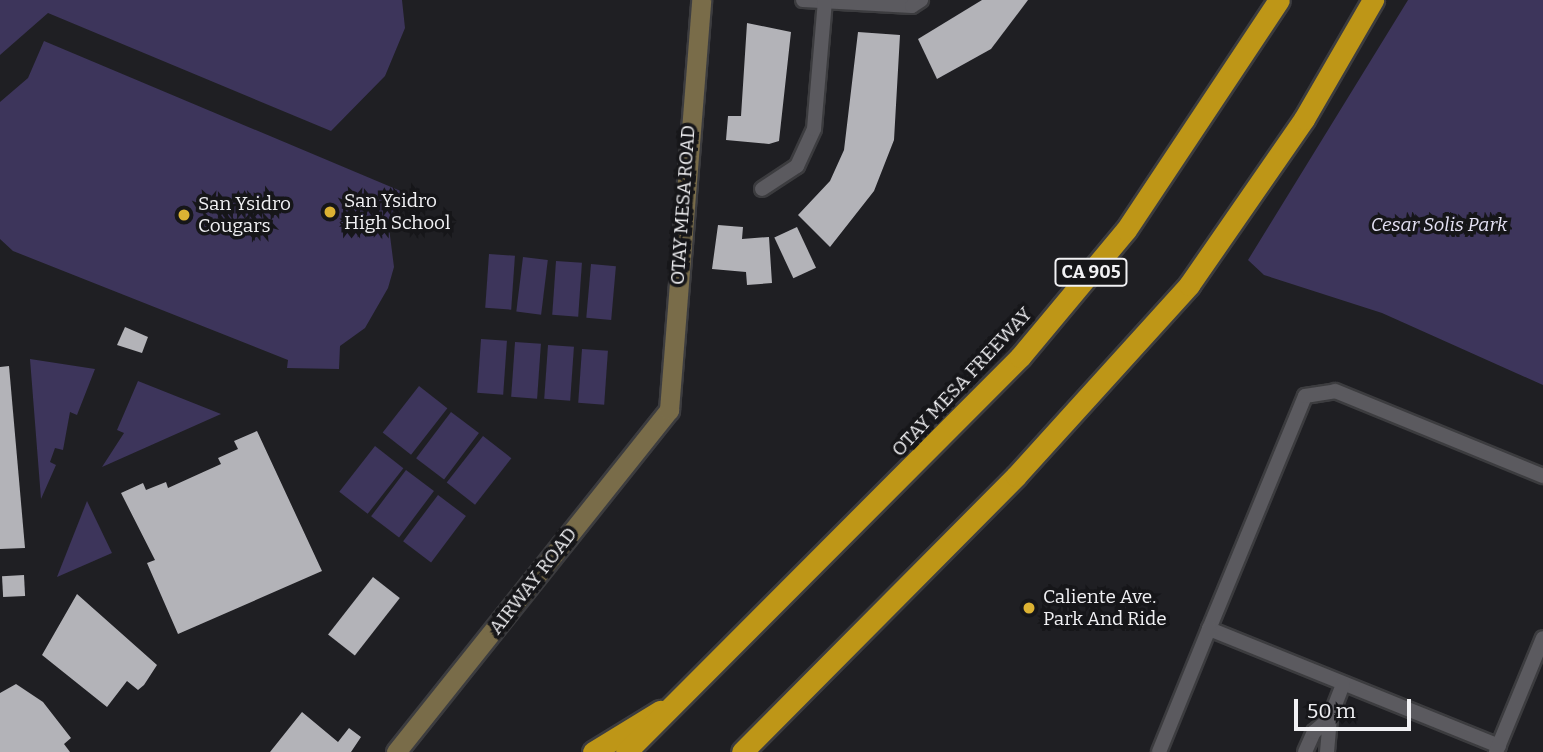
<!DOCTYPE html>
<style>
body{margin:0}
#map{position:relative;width:1543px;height:752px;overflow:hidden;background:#1f1f23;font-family:Bitter,serif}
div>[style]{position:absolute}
.green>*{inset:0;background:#3d355b;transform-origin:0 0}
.building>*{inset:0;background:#b3b3b8;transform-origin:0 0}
.roads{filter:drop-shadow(2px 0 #3c3c3f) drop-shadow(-2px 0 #3c3c3f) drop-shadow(0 2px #3c3c3f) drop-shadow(0 -2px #3c3c3f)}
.minor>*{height:14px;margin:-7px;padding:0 7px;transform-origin:7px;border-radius:7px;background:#5b5a5f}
.secondary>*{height:19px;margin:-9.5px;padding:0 9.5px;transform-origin:9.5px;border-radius:9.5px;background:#796c49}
.motorway>*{height:21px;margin:-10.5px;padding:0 10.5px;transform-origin:10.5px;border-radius:10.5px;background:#be9617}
.dots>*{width:19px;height:19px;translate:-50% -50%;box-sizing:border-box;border:4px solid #161619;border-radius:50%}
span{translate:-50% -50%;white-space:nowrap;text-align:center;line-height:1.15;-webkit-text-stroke:7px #161619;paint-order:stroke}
.shield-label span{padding:2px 5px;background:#161619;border:2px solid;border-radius:5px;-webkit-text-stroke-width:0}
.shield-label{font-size:18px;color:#f1f1f4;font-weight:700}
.poi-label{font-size:19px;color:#f1f1f4}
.left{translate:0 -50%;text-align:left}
.street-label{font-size:19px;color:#f1f1f4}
.park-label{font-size:19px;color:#e4e1f4;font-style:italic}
.scale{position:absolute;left:1294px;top:699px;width:117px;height:32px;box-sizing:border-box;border:4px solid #f1f1f4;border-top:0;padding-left:9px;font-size:21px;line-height:24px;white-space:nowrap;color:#f1f1f4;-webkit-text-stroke:5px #161619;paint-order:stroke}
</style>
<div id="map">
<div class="green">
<i style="clip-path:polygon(0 0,402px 0,405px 28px,385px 76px,331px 131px,48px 13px,0 55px)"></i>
<i style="clip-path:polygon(1408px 0,1543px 0,1543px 385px,1382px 313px,1264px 275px,1248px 260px)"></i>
<i style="clip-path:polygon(44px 41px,403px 192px,388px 220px,394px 267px,388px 288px,365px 328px,340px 346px,339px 369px,287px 368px,288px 360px,13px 251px,0 239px,0 102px,28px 78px)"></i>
<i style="left:489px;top:254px;width:26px;height:54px;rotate:4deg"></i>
<i style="left:523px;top:257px;width:25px;height:55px;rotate:7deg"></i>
<i style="left:556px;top:261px;width:26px;height:54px;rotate:4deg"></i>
<i style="left:591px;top:264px;width:25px;height:54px;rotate:5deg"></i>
<i style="left:481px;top:339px;width:26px;height:54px;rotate:4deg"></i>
<i style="left:515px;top:342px;width:26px;height:55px;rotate:4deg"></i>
<i style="left:548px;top:345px;width:26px;height:54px;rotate:4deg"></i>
<i style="left:582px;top:349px;width:26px;height:54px;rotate:4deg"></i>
<i style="clip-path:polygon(30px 359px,95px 369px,77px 415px,70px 412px,63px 450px,55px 448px,50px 462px,56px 465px,41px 499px)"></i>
<i style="clip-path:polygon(138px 381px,221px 414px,102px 467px,124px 433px,117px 430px)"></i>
<i style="left:419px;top:386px;width:36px;height:59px;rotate:38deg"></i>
<i style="left:451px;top:412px;width:35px;height:58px;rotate:37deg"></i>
<i style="left:483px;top:436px;width:36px;height:59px;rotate:38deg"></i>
<i style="left:375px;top:446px;width:36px;height:58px;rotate:38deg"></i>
<i style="left:406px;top:470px;width:35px;height:58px;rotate:37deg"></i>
<i style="left:438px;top:495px;width:35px;height:58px;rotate:37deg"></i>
<i style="clip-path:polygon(87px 501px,112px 553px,57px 577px)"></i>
</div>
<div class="building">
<i style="clip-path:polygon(982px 0,1028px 0,991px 49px,937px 79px,918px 39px)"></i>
<i style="clip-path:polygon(747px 23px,791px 32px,779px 141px,769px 144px,726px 140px,728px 116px,741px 116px)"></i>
<i style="clip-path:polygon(858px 32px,900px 35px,894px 140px,874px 191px,830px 247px,798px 215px,830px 181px,844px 150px)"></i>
<i style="clip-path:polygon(718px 225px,743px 227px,742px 239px,769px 237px,772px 283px,747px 285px,746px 272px,712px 269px)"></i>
<i style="left:797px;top:227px;width:45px;height:25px;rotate:65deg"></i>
<i style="clip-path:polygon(125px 327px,148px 337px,142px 353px,117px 345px)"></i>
<i style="clip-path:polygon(9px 366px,25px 548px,0 549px,0 367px)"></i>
<i style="clip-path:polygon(257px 431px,322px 571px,178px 634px,147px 563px,155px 560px,121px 493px,143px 483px,146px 490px,166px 482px,168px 488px,221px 464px,218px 458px,238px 449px,234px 441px)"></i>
<i style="left:24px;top:575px;width:21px;height:22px;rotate:87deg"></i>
<i style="left:373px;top:577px;width:34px;height:73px;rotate:38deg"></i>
<i style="clip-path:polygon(77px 594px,157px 665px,144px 685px,138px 690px,127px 681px,107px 707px,42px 655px)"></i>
<i style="clip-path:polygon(16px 684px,43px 702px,71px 738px,64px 744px,70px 752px,0 752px,0 693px)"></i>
<i style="clip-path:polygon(302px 712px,338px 742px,349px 728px,361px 737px,351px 752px,270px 752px)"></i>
</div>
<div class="roads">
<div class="minor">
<i style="left:803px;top:0;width:109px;rotate:3.2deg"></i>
<i style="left:912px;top:6px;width:11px;rotate:-34deg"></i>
<i style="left:762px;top:189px;width:42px;rotate:-33.3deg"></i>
<i style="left:797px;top:166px;width:41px;rotate:-65.3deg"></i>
<i style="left:814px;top:129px;width:129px;rotate:-85.1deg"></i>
<i style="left:1499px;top:746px;width:313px;rotate:-158deg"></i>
<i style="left:1209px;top:629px;width:252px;rotate:-67.6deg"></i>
<i style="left:1305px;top:396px;width:30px;rotate:-9deg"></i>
<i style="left:1335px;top:391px;width:225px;rotate:22.2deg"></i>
<i style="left:1159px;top:752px;width:133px;rotate:-67.9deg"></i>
<i style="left:1305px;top:752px;width:22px;rotate:-66deg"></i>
<i style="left:1314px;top:732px;width:21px;rotate:-41deg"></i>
<i style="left:1327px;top:752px;width:34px;rotate:-85deg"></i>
<i style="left:1330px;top:718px;width:36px;rotate:-69deg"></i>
<i style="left:1496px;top:752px;width:123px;rotate:-67.6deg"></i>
</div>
<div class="secondary">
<i style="left:396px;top:752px;width:438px;rotate:-51.4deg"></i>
<i style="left:669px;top:410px;width:411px;rotate:-85.5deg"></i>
</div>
<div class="motorway">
<i style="left:593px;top:752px;width:79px;rotate:-31.5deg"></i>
<i style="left:626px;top:752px;width:558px;rotate:-45.07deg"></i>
<i style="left:1020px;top:357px;width:165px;rotate:-50.2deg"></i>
<i style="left:1126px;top:230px;width:276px;rotate:-56.4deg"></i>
<i style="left:742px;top:752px;width:389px;rotate:-45.2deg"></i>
<i style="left:1016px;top:476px;width:258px;rotate:-47.8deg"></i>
<i style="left:1189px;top:285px;width:202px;rotate:-55.3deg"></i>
<i style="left:1304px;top:119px;width:138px;rotate:-59.9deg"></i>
</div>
</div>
<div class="dots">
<i style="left:330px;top:212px;background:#dcb233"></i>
<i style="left:184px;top:215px;background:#dcb233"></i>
<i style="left:1029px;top:608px;background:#dcb233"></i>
</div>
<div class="shield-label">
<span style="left:1091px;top:272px">CA 905</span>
</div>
<div class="poi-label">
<span class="left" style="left:344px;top:212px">San Ysidro<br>High School</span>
<span class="left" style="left:198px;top:215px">San Ysidro<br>Cougars</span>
<span class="left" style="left:1043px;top:608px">Caliente Ave.<br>Park And Ride</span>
</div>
<div class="street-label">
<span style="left:683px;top:205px;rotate:-86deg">OTAY MESA ROAD</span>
<span style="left:962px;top:382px;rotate:-47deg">OTAY MESA FREEWAY</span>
<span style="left:533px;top:581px;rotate:-52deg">AIRWAY ROAD</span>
</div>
<div class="park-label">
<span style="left:1439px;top:225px">Cesar Solis Park</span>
</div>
<div class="scale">50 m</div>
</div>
